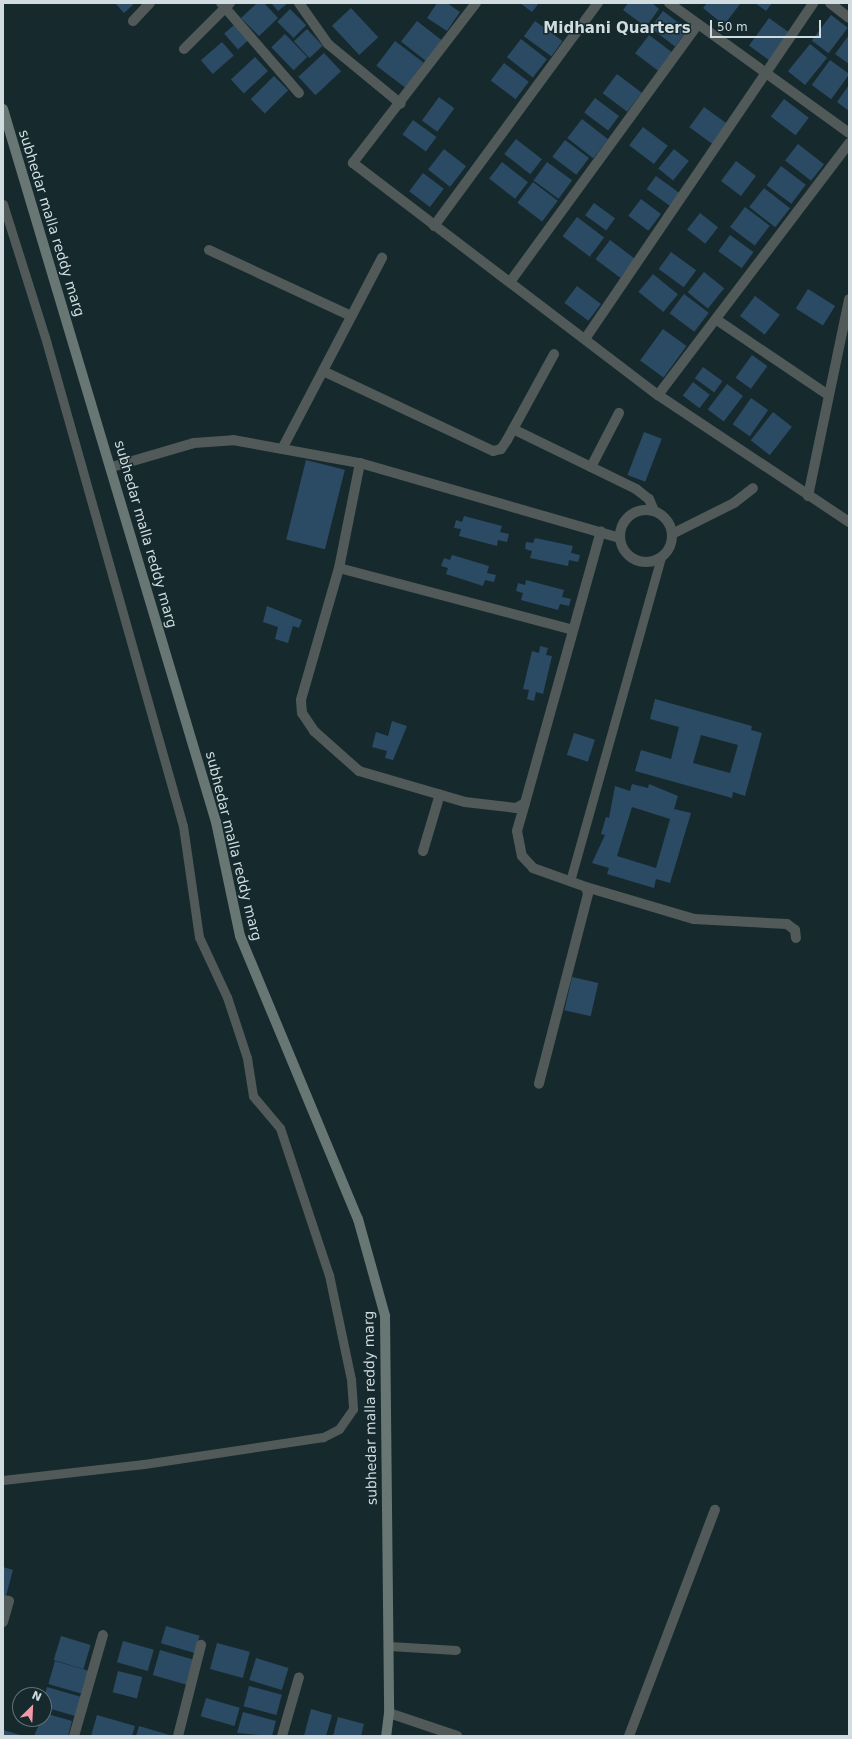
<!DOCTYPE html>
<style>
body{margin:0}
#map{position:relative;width:852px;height:1739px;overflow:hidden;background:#162a2e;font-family:"DejaVu Sans",sans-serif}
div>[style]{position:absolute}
.building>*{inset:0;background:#2b4a64;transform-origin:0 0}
.service>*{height:9px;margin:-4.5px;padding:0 4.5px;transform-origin:4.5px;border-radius:4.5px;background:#515a58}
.minor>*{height:10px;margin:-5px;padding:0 5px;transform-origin:5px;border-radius:5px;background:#515a58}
.minor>.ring{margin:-5px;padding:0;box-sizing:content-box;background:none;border:10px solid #515a58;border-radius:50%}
.secondary>*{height:10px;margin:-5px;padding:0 5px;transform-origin:5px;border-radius:5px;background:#687774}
span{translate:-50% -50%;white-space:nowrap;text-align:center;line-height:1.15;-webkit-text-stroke:3px #162a2e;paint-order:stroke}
.street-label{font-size:14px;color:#d0dcdf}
.neighbourhood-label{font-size:15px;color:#d0dcdf;font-weight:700}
.frame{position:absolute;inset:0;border:4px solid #d0dcdf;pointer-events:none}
.north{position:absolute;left:12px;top:1687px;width:40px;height:40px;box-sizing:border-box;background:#162a2e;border:1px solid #607175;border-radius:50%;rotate:24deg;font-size:11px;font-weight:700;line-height:16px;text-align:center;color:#d0dcdf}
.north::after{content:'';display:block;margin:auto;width:14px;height:18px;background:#f49aa6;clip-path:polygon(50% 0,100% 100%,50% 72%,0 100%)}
.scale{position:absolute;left:710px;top:20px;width:111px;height:18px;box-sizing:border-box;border:2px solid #d0dcdf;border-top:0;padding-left:5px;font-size:12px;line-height:14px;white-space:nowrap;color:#d0dcdf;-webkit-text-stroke:3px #162a2e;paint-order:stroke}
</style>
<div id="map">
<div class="building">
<i style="clip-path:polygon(115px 3px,135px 3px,124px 13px)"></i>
<i style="clip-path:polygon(257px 3px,264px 3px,278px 18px,259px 36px,241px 18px)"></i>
<i style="clip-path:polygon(271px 3px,288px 3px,278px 11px)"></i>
<i style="clip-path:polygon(437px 3px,447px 3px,460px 12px,447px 31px,427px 18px)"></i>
<i style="clip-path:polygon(520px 3px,539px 3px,532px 12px)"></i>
<i style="clip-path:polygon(628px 3px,652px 3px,659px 9px,646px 27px,623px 10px)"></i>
<i style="clip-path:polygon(707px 3px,739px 3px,740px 4px,724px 25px,703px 8px)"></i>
<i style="clip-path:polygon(755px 3px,772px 3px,766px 11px)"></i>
<i style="left:351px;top:8px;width:40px;height:26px;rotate:47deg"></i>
<i style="left:290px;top:9px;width:23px;height:18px;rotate:45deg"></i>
<i style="left:663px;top:11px;width:31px;height:21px;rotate:37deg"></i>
<i style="left:831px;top:15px;width:21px;height:32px;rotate:37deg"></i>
<i style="left:769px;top:18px;width:27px;height:34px;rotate:36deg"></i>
<i style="left:417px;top:21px;width:33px;height:26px;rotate:38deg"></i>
<i style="left:535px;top:21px;width:34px;height:19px;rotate:36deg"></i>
<i style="left:234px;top:25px;width:21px;height:13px;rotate:49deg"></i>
<i style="left:307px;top:29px;width:23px;height:18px;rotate:47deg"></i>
<i style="left:285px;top:34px;width:32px;height:19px;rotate:46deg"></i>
<i style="left:649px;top:35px;width:30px;height:23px;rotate:37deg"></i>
<i style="clip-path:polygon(849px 35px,849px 64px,835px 54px)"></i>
<i style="left:521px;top:39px;width:33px;height:23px;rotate:38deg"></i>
<i style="left:395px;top:41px;width:36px;height:31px;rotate:37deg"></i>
<i style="left:222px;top:42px;width:18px;height:28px;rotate:49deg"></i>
<i style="left:810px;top:44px;width:22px;height:35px;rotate:39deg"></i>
<i style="left:324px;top:53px;width:25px;height:35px;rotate:47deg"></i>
<i style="left:255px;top:57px;width:19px;height:33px;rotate:47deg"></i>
<i style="left:830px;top:60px;width:24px;height:31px;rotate:36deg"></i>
<i style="left:504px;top:63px;width:31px;height:22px;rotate:37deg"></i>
<i style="left:617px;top:74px;width:31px;height:24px;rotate:37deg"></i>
<i style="left:274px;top:76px;width:20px;height:33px;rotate:45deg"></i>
<i style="clip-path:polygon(849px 85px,849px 111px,837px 102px)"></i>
<i style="left:439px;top:97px;width:19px;height:29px;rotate:36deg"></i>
<i style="left:595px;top:98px;width:30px;height:18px;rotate:37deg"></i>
<i style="left:784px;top:99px;width:31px;height:22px;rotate:37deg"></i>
<i style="left:704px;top:107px;width:29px;height:25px;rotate:36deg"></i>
<i style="left:582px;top:119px;width:33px;height:24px;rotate:38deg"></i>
<i style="left:413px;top:120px;width:29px;height:18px;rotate:36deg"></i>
<i style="left:643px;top:127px;width:31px;height:23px;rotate:37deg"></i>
<i style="left:516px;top:139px;width:33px;height:19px;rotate:38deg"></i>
<i style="left:565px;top:140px;width:30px;height:21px;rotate:37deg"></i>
<i style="left:798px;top:144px;width:33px;height:21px;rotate:38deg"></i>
<i style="left:444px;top:149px;width:28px;height:26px;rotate:38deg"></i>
<i style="left:674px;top:149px;width:19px;height:25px;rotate:39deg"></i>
<i style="left:736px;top:161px;width:25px;height:25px;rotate:37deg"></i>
<i style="left:502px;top:162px;width:33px;height:21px;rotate:38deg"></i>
<i style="left:547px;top:162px;width:31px;height:23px;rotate:36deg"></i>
<i style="left:781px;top:166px;width:31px;height:24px;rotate:37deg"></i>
<i style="left:423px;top:173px;width:26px;height:23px;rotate:37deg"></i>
<i style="left:656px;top:176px;width:32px;height:16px;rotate:36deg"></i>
<i style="left:533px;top:182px;width:31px;height:26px;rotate:37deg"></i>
<i style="left:764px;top:188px;width:33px;height:24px;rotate:38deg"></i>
<i style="left:641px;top:199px;width:25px;height:21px;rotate:37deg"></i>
<i style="left:594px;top:203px;width:26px;height:15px;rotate:36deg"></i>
<i style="left:745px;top:207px;width:31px;height:25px;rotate:37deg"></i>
<i style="left:700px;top:213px;width:23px;height:21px;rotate:38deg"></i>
<i style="left:577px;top:217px;width:34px;height:24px;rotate:37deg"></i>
<i style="left:730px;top:235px;width:29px;height:20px;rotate:36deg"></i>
<i style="left:610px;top:240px;width:31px;height:24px;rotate:37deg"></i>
<i style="left:671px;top:252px;width:31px;height:21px;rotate:36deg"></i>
<i style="left:704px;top:272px;width:26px;height:26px;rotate:39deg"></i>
<i style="left:653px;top:274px;width:32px;height:23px;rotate:39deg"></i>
<i style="left:577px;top:286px;width:30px;height:21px;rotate:37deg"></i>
<i style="left:808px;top:289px;width:32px;height:23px;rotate:32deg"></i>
<i style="left:684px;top:294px;width:31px;height:24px;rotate:37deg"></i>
<i style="left:755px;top:296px;width:31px;height:25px;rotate:37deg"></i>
<i style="left:663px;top:329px;width:29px;height:39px;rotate:36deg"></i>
<i style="left:752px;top:355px;width:19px;height:28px;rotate:36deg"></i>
<i style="left:703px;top:367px;width:24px;height:14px;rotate:36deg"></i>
<i style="left:693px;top:382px;width:21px;height:17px;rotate:37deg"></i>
<i style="left:727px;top:384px;width:20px;height:32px;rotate:37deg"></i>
<i style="left:751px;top:398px;width:21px;height:32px;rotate:35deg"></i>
<i style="left:773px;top:412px;width:24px;height:36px;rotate:38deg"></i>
<i style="left:644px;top:432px;width:19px;height:46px;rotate:21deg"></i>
<i style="left:306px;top:460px;width:40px;height:82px;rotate:14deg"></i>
<i style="clip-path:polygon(464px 516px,502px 526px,500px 532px,509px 534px,507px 542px,498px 540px,497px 546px,459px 536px,461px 529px,454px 528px,456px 520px,462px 522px)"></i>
<i style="clip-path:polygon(535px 538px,573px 546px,571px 553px,580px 555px,578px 562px,569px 560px,568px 566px,530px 558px,532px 551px,525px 549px,526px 542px,533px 543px)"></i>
<i style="clip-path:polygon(452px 555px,489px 566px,487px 573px,496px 575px,494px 582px,485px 580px,483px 586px,446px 574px,448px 568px,441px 566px,444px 558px,450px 560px)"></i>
<i style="clip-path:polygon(526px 580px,564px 590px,562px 597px,571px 599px,569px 606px,560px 604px,558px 610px,521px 600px,523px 593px,516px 591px,518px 583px,525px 585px)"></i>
<i style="clip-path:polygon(267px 606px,302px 620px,299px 628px,293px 626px,288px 643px,275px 639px,278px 627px,263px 622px)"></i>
<i style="clip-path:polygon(540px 646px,548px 648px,546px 655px,552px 656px,543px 694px,536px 692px,534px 701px,527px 699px,529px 690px,523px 689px,532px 651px,539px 653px)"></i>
<i style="clip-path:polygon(evenodd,655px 699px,752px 726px,751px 730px,762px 733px,745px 796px,733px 792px,732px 798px,635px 771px,641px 750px,671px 759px,679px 727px,650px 719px,655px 699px,701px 735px,738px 745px,730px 773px,693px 763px,701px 735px)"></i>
<i style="clip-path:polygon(392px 721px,407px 726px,393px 760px,385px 758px,387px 751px,372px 747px,376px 732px,388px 736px)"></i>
<i style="left:574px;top:733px;width:22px;height:23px;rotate:18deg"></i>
<i style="clip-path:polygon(evenodd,632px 784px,648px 788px,649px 784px,678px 796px,674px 809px,691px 813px,670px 883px,656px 879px,654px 888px,607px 874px,609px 868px,592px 863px,605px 835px,601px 834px,606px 817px,609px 818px,615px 786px,630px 791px,632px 784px,632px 807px,670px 819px,656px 868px,617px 856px,632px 807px)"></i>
<i style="left:572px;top:977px;width:27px;height:34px;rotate:13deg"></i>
<i style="clip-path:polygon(3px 1567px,13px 1570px,6px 1596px,3px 1595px)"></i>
<i style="left:166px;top:1626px;width:35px;height:18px;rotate:16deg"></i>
<i style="left:61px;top:1636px;width:31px;height:25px;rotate:17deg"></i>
<i style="left:123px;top:1641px;width:32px;height:22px;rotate:16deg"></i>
<i style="left:217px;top:1643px;width:34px;height:27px;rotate:15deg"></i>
<i style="left:160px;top:1650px;width:36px;height:26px;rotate:16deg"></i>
<i style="left:256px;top:1658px;width:34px;height:23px;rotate:17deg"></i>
<i style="left:55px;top:1661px;width:36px;height:24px;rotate:16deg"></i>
<i style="left:118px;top:1671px;width:25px;height:22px;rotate:14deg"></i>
<i style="left:249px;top:1686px;width:34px;height:21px;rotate:15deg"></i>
<i style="left:47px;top:1687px;width:36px;height:20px;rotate:16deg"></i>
<i style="left:206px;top:1698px;width:35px;height:19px;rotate:16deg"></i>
<i style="clip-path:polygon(311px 1709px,332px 1715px,326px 1736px,304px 1736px)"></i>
<i style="clip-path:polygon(243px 1712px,276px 1721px,272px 1736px,237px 1733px)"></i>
<i style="clip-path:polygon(44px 1713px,72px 1721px,68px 1736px,34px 1736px)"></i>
<i style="clip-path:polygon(97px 1715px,135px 1726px,132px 1736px,91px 1736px)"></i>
<i style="clip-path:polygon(338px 1717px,364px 1724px,361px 1736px,333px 1736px)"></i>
<i style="clip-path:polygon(139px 1726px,173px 1736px,136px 1736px)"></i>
<i style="clip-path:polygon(3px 1730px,24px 1736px,3px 1736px)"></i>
</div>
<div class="service">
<i style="left:3px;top:204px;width:139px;rotate:72.5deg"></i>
<i style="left:45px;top:337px;width:508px;rotate:74.24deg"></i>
<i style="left:183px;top:826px;width:112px;rotate:81.8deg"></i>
<i style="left:199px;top:937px;width:66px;rotate:65deg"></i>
<i style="left:227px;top:997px;width:64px;rotate:71.8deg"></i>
<i style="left:247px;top:1058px;width:38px;rotate:81deg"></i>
<i style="left:253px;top:1096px;width:42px;rotate:49.8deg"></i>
<i style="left:280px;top:1128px;width:155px;rotate:71.6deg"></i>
<i style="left:329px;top:1275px;width:106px;rotate:78.1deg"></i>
<i style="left:351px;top:1379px;width:30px;rotate:86deg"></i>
<i style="left:353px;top:1409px;width:24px;rotate:125deg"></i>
<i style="left:339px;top:1429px;width:18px;rotate:153deg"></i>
<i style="left:323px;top:1437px;width:181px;rotate:171.4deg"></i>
<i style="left:144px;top:1464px;width:142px;rotate:173.5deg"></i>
<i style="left:570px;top:881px;width:336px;rotate:-74.3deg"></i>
<i style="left:389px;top:1646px;width:67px;rotate:3.4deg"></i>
</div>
<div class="minor">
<i style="left:221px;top:3px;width:119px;rotate:49.1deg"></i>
<i style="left:299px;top:3px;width:50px;rotate:54.7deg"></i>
<i style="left:328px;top:44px;width:94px;rotate:39.4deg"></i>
<i style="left:476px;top:3px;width:202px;rotate:127.6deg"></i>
<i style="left:353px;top:163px;width:383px;rotate:37.3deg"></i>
<i style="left:658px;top:395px;width:229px;rotate:33.6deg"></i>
<i style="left:669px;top:3px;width:222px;rotate:35.8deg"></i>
<i style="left:830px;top:3px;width:24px;rotate:38deg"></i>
<i style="left:133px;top:21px;width:25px;rotate:-47deg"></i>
<i style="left:184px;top:49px;width:65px;rotate:-45deg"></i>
<i style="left:434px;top:226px;width:277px;rotate:-53.7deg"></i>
<i style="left:209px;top:250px;width:157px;rotate:24.9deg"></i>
<i style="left:510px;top:282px;width:319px;rotate:-53.9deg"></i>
<i style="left:717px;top:320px;width:134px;rotate:34deg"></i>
<i style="left:585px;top:339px;width:406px;rotate:-55.8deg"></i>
<i style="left:323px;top:371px;width:188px;rotate:25.2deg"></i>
<i style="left:493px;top:451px;width:8px;rotate:-14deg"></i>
<i style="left:501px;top:449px;width:11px;rotate:-56deg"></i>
<i style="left:507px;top:440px;width:98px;rotate:-61.3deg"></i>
<i style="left:658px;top:395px;width:316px;rotate:-52.8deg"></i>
<i style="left:513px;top:429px;width:137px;rotate:26deg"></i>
<i style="left:636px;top:489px;width:16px;rotate:38deg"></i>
<i style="left:649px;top:499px;width:13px;rotate:67deg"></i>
<i style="left:282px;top:449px;width:216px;rotate:-62.4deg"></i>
<i style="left:360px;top:463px;width:107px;rotate:101.3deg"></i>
<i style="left:339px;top:568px;width:137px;rotate:106.1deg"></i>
<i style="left:301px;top:700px;width:13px;rotate:86deg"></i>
<i style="left:302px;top:713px;width:22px;rotate:56deg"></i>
<i style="left:314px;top:731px;width:60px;rotate:41.6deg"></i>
<i style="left:359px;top:771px;width:110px;rotate:16.3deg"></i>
<i style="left:465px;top:802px;width:51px;rotate:6.7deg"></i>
<i style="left:516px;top:808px;width:10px;rotate:-29deg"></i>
<i style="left:525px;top:803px;width:282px;rotate:-74.4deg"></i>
<i style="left:112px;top:467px;width:85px;rotate:-16.3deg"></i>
<i style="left:194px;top:443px;width:39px;rotate:-4deg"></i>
<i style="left:233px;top:440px;width:129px;rotate:10.3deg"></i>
<i style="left:360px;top:463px;width:270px;rotate:16.1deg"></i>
<i style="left:591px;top:467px;width:61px;rotate:-62.6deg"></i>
<i style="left:808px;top:496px;width:201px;rotate:-78.2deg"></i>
<i class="ring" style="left:620px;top:510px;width:42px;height:42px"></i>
<i style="left:672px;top:534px;width:69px;rotate:-26.6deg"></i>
<i style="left:734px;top:503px;width:24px;rotate:-38deg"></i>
<i style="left:339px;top:568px;width:242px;rotate:14.8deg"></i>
<i style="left:525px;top:803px;width:29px;rotate:106deg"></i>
<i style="left:517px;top:831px;width:25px;rotate:79deg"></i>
<i style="left:522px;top:856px;width:16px;rotate:47deg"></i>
<i style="left:533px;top:868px;width:56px;rotate:19.7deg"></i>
<i style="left:586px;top:887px;width:7px;rotate:74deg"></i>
<i style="left:588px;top:894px;width:196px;rotate:104.5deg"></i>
<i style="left:423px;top:851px;width:59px;rotate:-73.4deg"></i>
<i style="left:586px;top:887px;width:113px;rotate:16.5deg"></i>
<i style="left:694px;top:919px;width:93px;rotate:3.1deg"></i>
<i style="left:787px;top:924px;width:10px;rotate:37deg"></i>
<i style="left:795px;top:930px;width:8px;rotate:83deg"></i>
<i style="left:3px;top:1600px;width:6px;rotate:9deg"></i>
<i style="left:9px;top:1601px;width:22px;rotate:106deg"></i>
<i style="left:389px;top:1713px;width:72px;rotate:18.7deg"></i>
<i style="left:74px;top:1736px;width:105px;rotate:-74deg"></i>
<i style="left:178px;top:1736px;width:94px;rotate:-75.8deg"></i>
<i style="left:282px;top:1736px;width:61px;rotate:-73.9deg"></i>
<i style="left:629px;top:1736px;width:242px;rotate:-69.2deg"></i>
</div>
<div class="secondary">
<i style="left:3px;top:109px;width:744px;rotate:73.37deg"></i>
<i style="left:216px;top:822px;width:116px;rotate:78.1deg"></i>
<i style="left:240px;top:936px;width:307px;rotate:67.4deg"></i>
<i style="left:358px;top:1219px;width:101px;rotate:74.4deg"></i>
<i style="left:385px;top:1316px;width:397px;rotate:89.4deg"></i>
<i style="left:389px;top:1713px;width:23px;rotate:97deg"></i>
</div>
<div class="street-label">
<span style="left:52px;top:223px;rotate:73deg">subhedar malla reddy marg</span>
<span style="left:146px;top:534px;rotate:74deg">subhedar malla reddy marg</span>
<span style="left:234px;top:846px;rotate:76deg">subhedar malla reddy marg</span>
<span style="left:370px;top:1408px;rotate:-91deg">subhedar malla reddy marg</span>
</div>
<div class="neighbourhood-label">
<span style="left:617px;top:29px">Midhani Quarters</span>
</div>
<div class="frame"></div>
<div class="north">N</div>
<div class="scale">50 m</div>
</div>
